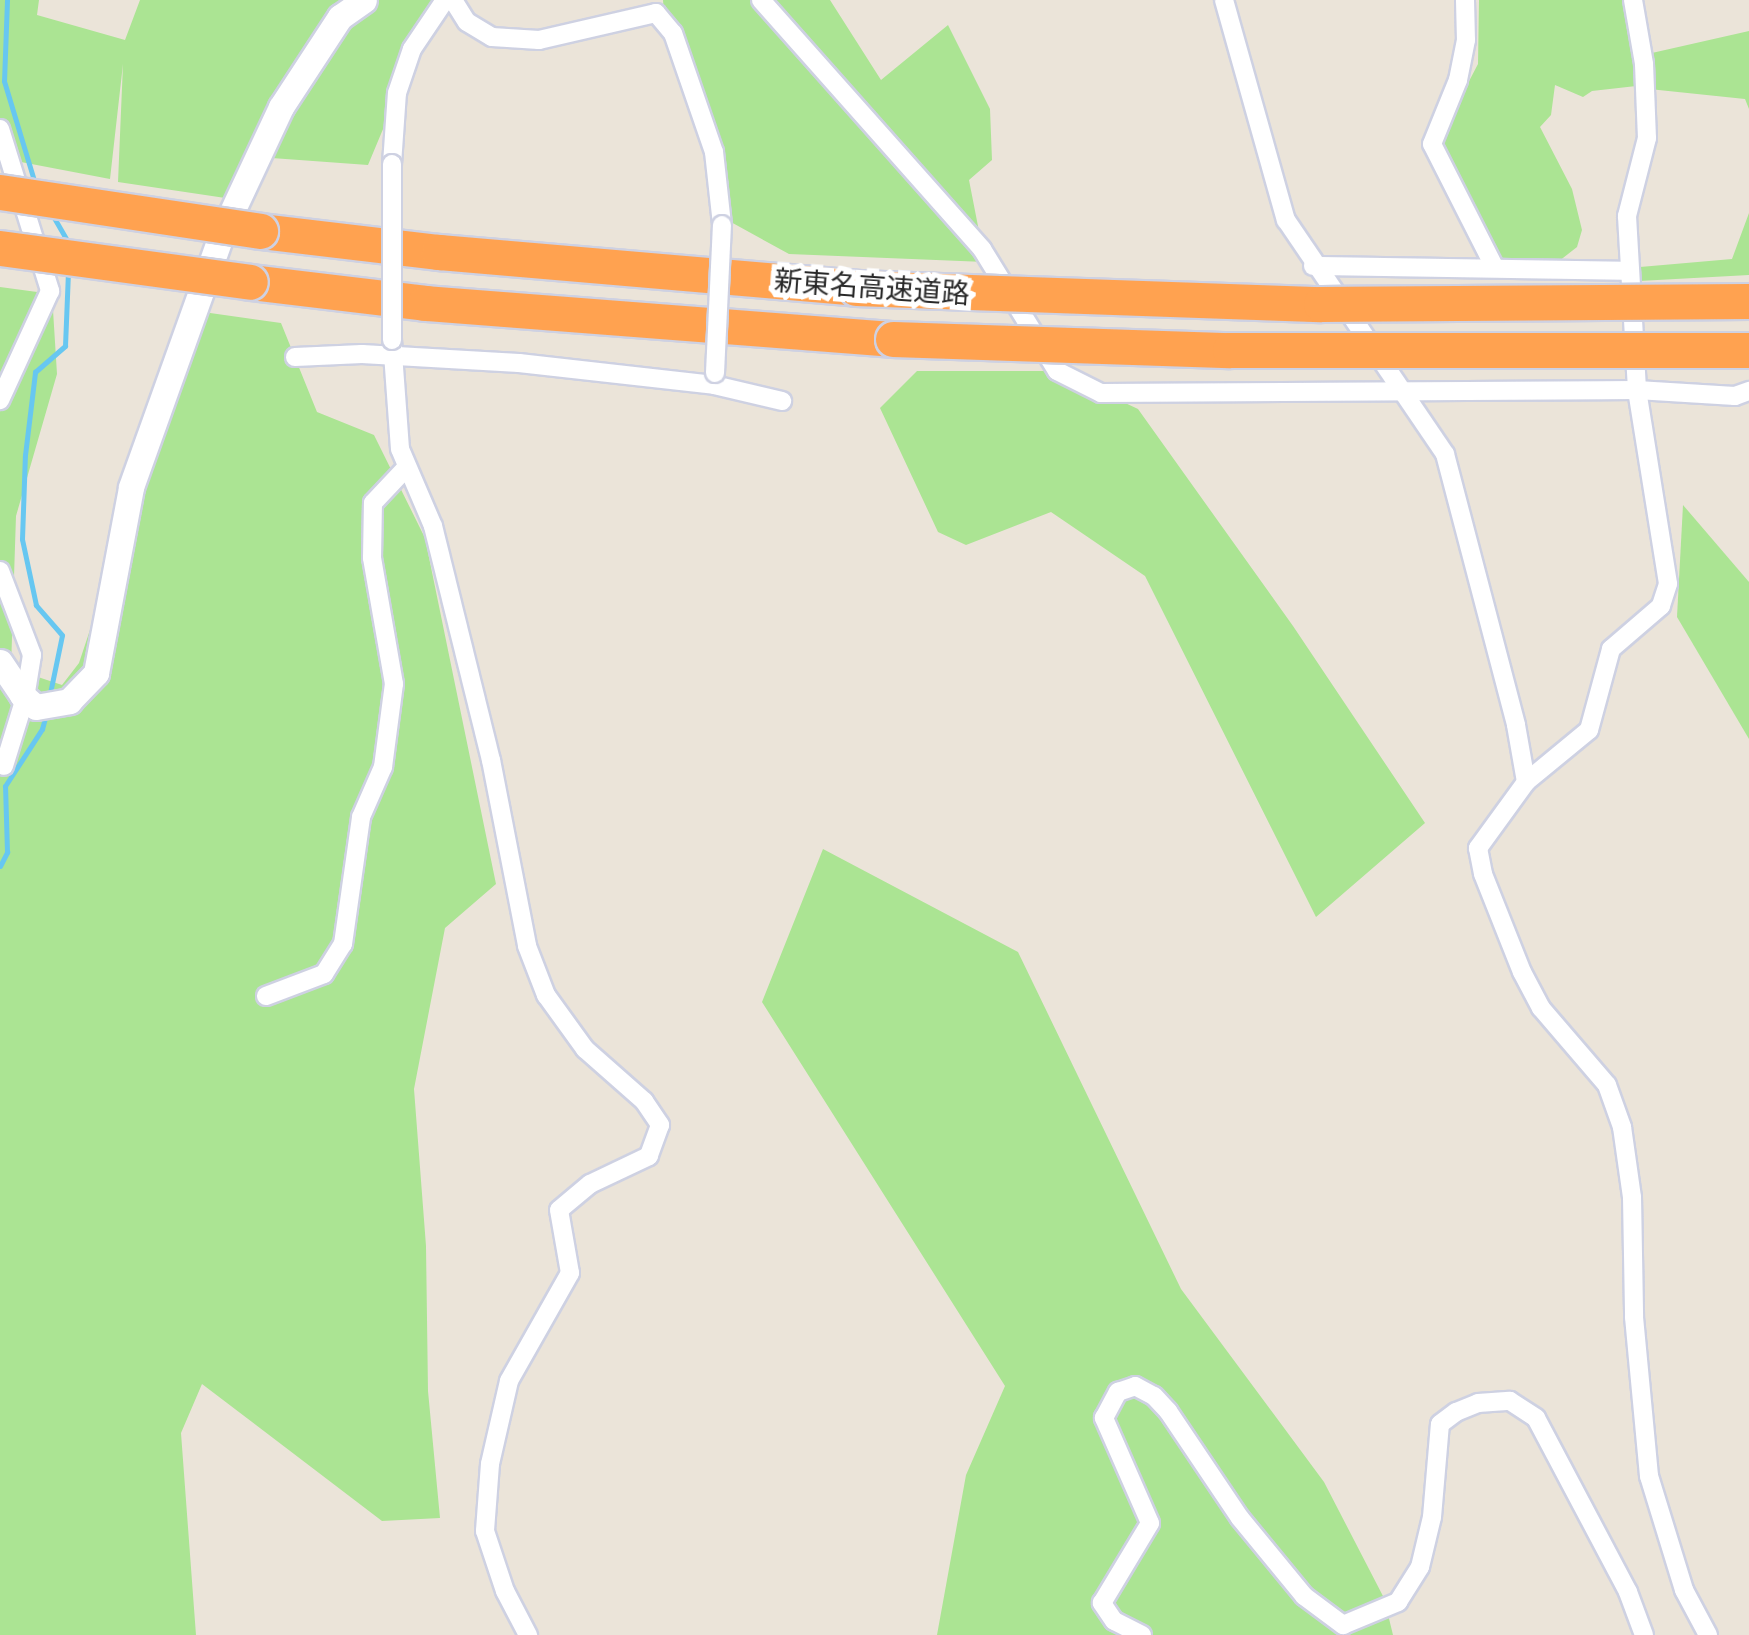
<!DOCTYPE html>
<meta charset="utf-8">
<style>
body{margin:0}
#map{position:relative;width:1749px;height:1635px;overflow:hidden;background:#ebe4d9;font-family:"Archivo Narrow","Noto Sans JP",sans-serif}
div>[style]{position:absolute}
.green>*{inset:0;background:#abe493}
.stream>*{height:5px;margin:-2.5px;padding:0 2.5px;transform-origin:2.5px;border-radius:2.5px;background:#67c7f1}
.roads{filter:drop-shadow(2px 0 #ced1e2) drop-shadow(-2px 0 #ced1e2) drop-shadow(0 2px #ced1e2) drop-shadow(0 -2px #ced1e2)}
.street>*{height:18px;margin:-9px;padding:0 9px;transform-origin:9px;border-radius:9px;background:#fff}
.secondary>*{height:25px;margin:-12.5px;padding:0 12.5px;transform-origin:12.5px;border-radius:12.5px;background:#fff}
.highway>*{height:35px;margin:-17.5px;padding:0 17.5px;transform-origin:17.5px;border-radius:17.5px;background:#ffa250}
.bridges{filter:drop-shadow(2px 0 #ced1e2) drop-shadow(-2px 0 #ced1e2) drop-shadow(0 2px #ced1e2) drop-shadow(0 -2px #ced1e2)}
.street-bridge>*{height:18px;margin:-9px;padding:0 9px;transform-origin:9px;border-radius:9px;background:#fff}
.highway-bridge>*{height:35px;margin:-17.5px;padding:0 17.5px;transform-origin:17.5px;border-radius:17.5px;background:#ffa250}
span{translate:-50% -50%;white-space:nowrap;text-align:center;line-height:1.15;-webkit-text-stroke:10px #fff;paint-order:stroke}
.street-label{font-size:28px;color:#282828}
</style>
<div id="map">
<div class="green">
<i style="clip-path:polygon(0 0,39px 0,37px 15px,125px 40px,140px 0,437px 0,368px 165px,258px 157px,232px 199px,118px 182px,123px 64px,110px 179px,0 158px)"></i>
<i style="clip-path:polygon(663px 0,830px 0,881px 80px,948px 25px,990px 109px,992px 160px,969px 180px,985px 262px,789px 254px,729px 221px,664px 14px)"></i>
<i style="clip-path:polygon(1479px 0,1630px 0,1645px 85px,1592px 91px,1583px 97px,1555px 85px,1551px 115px,1540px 127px,1572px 189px,1582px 230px,1577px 247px,1554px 265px,1496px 264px,1438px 153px,1444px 129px,1478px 64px)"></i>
<i style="clip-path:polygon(1749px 31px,1749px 109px,1745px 99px,1649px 89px,1643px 55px)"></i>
<i style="clip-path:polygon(1749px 213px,1749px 275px,1639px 281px,1640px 267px,1732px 259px)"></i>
<i style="clip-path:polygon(0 287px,52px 294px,57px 374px,16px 516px,11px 668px,62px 685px,79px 663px,196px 311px,281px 323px,317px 412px,374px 435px,425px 538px,496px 884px,445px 928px,414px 1089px,426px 1246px,428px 1391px,440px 1518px,382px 1521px,202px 1384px,181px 1433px,196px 1635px,0 1635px)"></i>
<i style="clip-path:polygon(917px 371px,1057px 371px,1138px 409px,1293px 626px,1425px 823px,1316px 917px,1145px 576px,1051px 512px,966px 545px,938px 532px,880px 408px)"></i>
<i style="clip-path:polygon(1683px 505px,1749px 582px,1749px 739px,1677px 617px)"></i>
<i style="clip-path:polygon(823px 849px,1018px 952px,1181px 1289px,1324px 1482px,1384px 1598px,1393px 1635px,937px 1635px,966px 1475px,1005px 1386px,762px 1002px)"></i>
</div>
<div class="stream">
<i style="left:7px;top:0;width:81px;rotate:92.1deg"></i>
<i style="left:4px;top:81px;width:108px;rotate:73.2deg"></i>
<i style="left:53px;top:216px;width:34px;rotate:60deg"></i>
<i style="left:49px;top:698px;width:64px;rotate:-78.3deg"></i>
<i style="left:62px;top:635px;width:40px;rotate:-131deg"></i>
<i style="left:36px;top:605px;width:67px;rotate:-102deg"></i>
<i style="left:22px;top:539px;width:84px;rotate:-88deg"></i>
<i style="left:25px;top:455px;width:84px;rotate:-83.1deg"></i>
<i style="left:35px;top:372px;width:40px;rotate:-41deg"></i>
<i style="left:65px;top:346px;width:75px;rotate:-87.7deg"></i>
<i style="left:0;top:866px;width:16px;rotate:-63deg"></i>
<i style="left:7px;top:852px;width:66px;rotate:-91.7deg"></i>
<i style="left:5px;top:786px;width:68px;rotate:-57deg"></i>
<i style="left:42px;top:729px;width:16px;rotate:-75deg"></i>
</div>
<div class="roads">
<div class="street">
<i style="left:453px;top:0;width:26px;rotate:58deg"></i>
<i style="left:467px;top:22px;width:29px;rotate:31deg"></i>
<i style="left:492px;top:37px;width:47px;rotate:3.7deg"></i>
<i style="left:539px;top:40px;width:120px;rotate:-13deg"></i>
<i style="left:656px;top:13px;width:26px;rotate:50deg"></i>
<i style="left:673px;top:33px;width:126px;rotate:71deg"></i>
<i style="left:714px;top:152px;width:73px;rotate:83.7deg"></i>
<i style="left:761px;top:0;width:333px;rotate:48.4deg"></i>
<i style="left:982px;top:249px;width:143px;rotate:58.4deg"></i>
<i style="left:1057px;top:371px;width:49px;rotate:26.6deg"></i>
<i style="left:1101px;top:393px;width:536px;rotate:-0.32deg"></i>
<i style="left:1637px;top:390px;width:98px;rotate:3.5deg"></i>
<i style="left:1735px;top:396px;width:15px;rotate:-20deg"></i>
<i style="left:1224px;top:0;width:229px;rotate:74.3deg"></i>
<i style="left:1286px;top:220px;width:283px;rotate:55.8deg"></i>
<i style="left:1445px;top:454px;width:280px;rotate:75.3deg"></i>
<i style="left:1516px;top:725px;width:58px;rotate:80deg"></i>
<i style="left:1465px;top:0;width:40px;rotate:88.6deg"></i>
<i style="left:1466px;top:40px;width:41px;rotate:101.3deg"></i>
<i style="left:1458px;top:80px;width:69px;rotate:112.1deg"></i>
<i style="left:1432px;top:144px;width:139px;rotate:63.1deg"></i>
<i style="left:1633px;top:0;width:65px;rotate:80.2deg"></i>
<i style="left:1644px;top:64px;width:74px;rotate:87.7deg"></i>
<i style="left:1647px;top:138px;width:81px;rotate:104.4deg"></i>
<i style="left:1627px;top:216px;width:174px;rotate:86.7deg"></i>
<i style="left:1637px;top:390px;width:196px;rotate:80.9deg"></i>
<i style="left:1668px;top:584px;width:23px;rotate:108deg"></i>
<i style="left:1661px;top:606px;width:66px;rotate:139.3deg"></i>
<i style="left:1611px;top:649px;width:84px;rotate:105.2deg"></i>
<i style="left:1589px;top:730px;width:82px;rotate:140.5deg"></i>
<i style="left:1526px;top:782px;width:82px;rotate:126deg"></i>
<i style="left:1478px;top:848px;width:26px;rotate:79deg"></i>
<i style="left:1483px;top:874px;width:105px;rotate:68.3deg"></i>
<i style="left:1522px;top:972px;width:41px;rotate:62.2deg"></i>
<i style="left:1541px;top:1008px;width:101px;rotate:49.4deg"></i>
<i style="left:1607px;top:1085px;width:45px;rotate:70.3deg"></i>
<i style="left:1622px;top:1127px;width:71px;rotate:81.9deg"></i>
<i style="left:1632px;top:1197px;width:120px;rotate:89deg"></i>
<i style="left:1634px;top:1317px;width:160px;rotate:84.6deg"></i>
<i style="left:1649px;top:1476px;width:119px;rotate:72.9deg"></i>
<i style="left:1684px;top:1590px;width:51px;rotate:61.9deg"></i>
<i style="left:0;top:129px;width:170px;rotate:72.8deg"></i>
<i style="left:50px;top:291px;width:120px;rotate:114.6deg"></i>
<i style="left:392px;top:164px;width:71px;rotate:-86deg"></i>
<i style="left:397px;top:93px;width:46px;rotate:-71.2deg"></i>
<i style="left:412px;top:49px;width:59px;rotate:-56deg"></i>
<i style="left:1313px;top:266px;width:317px;rotate:0.9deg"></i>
<i style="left:392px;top:340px;width:109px;rotate:85.8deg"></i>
<i style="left:400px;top:449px;width:84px;rotate:66.8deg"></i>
<i style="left:433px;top:526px;width:241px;rotate:76.1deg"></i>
<i style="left:491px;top:760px;width:189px;rotate:79deg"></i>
<i style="left:527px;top:946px;width:53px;rotate:68.8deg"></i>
<i style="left:546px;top:995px;width:67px;rotate:54.2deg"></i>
<i style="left:585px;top:1049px;width:79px;rotate:41.4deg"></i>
<i style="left:644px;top:1101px;width:29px;rotate:56deg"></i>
<i style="left:660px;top:1125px;width:33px;rotate:110deg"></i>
<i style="left:649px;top:1156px;width:65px;rotate:154.6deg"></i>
<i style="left:590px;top:1184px;width:40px;rotate:140deg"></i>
<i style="left:559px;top:1210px;width:64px;rotate:80.1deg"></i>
<i style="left:570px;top:1273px;width:124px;rotate:119.5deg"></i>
<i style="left:509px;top:1381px;width:85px;rotate:102.9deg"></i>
<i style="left:490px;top:1464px;width:67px;rotate:94.3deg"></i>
<i style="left:485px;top:1531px;width:63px;rotate:71.6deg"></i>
<i style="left:505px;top:1591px;width:50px;rotate:62.4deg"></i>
<i style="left:295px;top:357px;width:67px;rotate:-2.6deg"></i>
<i style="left:362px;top:354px;width:157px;rotate:3.3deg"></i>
<i style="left:519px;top:363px;width:196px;rotate:6.4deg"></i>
<i style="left:714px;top:385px;width:70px;rotate:13.2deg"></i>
<i style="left:0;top:571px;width:90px;rotate:69.1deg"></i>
<i style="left:32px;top:655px;width:44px;rotate:99.2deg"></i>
<i style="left:25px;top:698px;width:71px;rotate:107.2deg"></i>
<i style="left:266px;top:996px;width:62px;rotate:-20.8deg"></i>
<i style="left:324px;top:974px;width:36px;rotate:-58deg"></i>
<i style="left:343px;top:944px;width:128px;rotate:-81.9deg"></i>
<i style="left:361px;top:817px;width:55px;rotate:-66.3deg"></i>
<i style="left:383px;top:767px;width:84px;rotate:-82.5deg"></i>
<i style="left:394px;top:684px;width:128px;rotate:-99.9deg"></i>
<i style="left:372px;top:558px;width:55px;rotate:-89deg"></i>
<i style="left:373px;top:503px;width:47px;rotate:-46.7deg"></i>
<i style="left:1142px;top:1635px;width:31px;rotate:-153deg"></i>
<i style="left:1114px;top:1621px;width:22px;rotate:-124deg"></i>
<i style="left:1102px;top:1603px;width:93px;rotate:-59deg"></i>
<i style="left:1150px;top:1523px;width:115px;rotate:-113.7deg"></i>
<i style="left:1104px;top:1418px;width:30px;rotate:-62deg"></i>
<i style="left:1118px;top:1392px;width:18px;rotate:-19deg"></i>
<i style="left:1135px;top:1386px;width:21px;rotate:28deg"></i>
<i style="left:1154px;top:1396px;width:21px;rotate:47deg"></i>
<i style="left:1168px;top:1411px;width:129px;rotate:56.1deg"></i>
<i style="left:1240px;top:1518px;width:101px;rotate:50.6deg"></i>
<i style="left:1304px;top:1596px;width:49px;rotate:36.6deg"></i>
<i style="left:1343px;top:1625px;width:60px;rotate:-22.7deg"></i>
<i style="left:1398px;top:1602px;width:41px;rotate:-57.8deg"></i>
<i style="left:1420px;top:1567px;width:51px;rotate:-76.5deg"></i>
<i style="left:1432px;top:1517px;width:93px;rotate:-85.1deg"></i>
<i style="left:1440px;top:1424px;width:20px;rotate:-37deg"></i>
<i style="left:1456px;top:1412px;width:24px;rotate:-22deg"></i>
<i style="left:1478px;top:1403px;width:32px;rotate:-4deg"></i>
<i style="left:1510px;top:1401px;width:31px;rotate:33deg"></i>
<i style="left:1536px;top:1418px;width:197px;rotate:62.1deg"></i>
<i style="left:1628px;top:1592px;width:46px;rotate:69.6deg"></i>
</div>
<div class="secondary">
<i style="left:0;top:662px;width:40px;rotate:56deg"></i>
<i style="left:22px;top:695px;width:18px;rotate:41deg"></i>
<i style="left:36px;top:707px;width:34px;rotate:-10deg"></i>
<i style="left:69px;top:701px;width:39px;rotate:-46deg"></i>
<i style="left:96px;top:673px;width:189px;rotate:-79.3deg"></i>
<i style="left:131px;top:487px;width:270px;rotate:-70.3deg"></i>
<i style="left:222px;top:233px;width:139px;rotate:-64.9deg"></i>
<i style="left:281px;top:107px;width:108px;rotate:-56.8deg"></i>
<i style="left:340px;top:17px;width:29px;rotate:-35deg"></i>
</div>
<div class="highway">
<i style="left:260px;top:231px;width:180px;rotate:6.7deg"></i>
<i style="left:439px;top:252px;width:419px;rotate:4.9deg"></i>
<i style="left:250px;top:282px;width:176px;rotate:6.8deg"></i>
<i style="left:425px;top:303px;width:469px;rotate:4.4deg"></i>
</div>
</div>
<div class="bridges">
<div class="street-bridge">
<i style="left:392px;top:340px;width:176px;rotate:-90deg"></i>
<i style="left:715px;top:373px;width:148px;rotate:-87.3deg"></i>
</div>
<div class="highway-bridge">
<i style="left:0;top:192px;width:263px;rotate:8.5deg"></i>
<i style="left:0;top:248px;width:252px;rotate:7.7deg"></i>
<i style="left:856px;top:288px;width:465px;rotate:2deg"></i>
<i style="left:1321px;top:304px;width:428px;rotate:-0.4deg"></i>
<i style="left:893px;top:339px;width:337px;rotate:1.9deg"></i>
<i style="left:1230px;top:350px;width:519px"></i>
</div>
</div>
<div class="street-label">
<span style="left:872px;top:287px;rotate:4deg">新東名高速道路</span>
</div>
</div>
